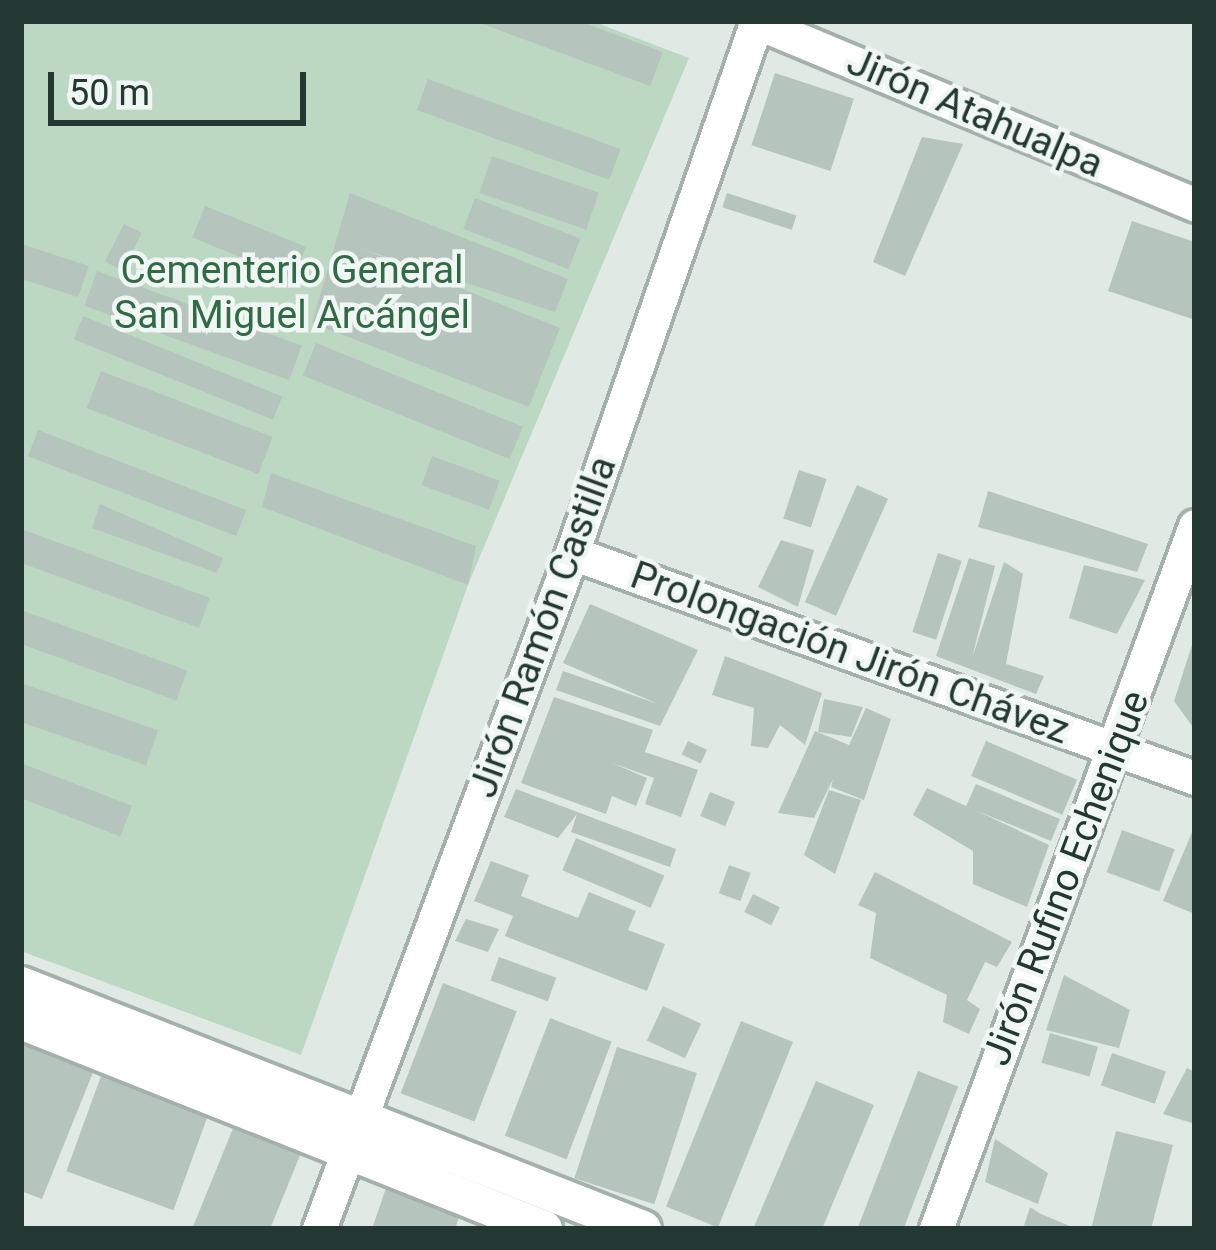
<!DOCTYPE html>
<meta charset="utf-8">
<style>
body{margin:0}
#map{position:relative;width:1216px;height:1250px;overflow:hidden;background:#e1e9e5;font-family:Roboto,sans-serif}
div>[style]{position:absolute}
.green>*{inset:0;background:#bcd8c3}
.building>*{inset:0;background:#b6c4be;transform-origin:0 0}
.roads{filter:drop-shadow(3px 0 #a4b0ac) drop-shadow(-3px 0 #a4b0ac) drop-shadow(0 3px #a4b0ac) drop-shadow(0 -3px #a4b0ac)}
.minor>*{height:33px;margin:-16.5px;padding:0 16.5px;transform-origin:16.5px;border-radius:16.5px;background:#fff}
.secondary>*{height:36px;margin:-18px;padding:0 18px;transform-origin:18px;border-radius:18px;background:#fff}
span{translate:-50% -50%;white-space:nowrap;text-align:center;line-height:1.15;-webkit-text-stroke:9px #f0f6f3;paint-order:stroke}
.street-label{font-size:39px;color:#233832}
.park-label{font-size:39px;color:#326a46}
.frame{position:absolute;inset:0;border:24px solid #233832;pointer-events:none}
.scale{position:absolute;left:48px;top:72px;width:258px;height:54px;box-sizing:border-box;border:6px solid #233832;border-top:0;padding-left:15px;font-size:36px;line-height:42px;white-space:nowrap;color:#233832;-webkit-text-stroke:9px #f0f6f3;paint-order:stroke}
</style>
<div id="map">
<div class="green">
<i style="clip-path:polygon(21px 21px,592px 21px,689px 58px,468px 585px,301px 1055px,21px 951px)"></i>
</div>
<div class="building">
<i style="clip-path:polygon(474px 21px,579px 21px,663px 52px,650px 86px)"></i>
<i style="left:775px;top:73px;width:83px;height:76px;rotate:18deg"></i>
<i style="left:428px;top:79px;width:205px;height:33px;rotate:20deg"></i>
<i style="clip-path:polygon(922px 137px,963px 144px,905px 276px,873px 262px)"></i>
<i style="left:492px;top:156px;width:113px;height:39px;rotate:19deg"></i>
<i style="clip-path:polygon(350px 193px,568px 279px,555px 312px,360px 248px,560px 328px,529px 407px,312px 323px)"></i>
<i style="left:727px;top:193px;width:73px;height:15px;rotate:18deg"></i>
<i style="left:475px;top:198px;width:113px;height:33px;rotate:21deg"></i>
<i style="left:205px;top:206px;width:109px;height:34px;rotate:22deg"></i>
<i style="clip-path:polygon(1132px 221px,1195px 242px,1195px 320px,1108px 291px)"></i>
<i style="left:124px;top:224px;width:20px;height:42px;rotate:27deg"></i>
<i style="clip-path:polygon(21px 244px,89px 266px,78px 297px,21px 279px)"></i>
<i style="left:97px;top:271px;width:218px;height:37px;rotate:20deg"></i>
<i style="left:83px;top:316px;width:215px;height:25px;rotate:22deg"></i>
<i style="left:316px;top:343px;width:223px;height:35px;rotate:22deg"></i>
<i style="left:101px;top:371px;width:184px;height:40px;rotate:21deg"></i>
<i style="left:38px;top:430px;width:223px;height:28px;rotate:21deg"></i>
<i style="left:432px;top:456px;width:72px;height:31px;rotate:20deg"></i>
<i style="left:799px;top:470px;width:29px;height:51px;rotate:18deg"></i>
<i style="clip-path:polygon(271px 473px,476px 546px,468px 585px,262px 507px)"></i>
<i style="left:857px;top:485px;width:34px;height:128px;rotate:24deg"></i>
<i style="clip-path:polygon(988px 491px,1148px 544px,1137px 572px,978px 527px)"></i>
<i style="clip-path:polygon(100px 504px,223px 558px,217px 573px,92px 528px)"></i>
<i style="left:21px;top:529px;width:201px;height:32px;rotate:20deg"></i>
<i style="clip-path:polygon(781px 540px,814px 550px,798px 607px,758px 587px)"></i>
<i style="left:938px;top:553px;width:25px;height:83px;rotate:18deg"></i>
<i style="clip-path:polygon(969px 558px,995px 566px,972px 658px,1004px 562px,1023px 574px,1006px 664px,1044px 676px,1036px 694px,936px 656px)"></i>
<i style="clip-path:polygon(1084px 565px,1145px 580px,1117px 634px,1069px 618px)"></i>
<i style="clip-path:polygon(590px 604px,698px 650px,660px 726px,556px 690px,563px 671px,658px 704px,563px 663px)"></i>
<i style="left:21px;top:610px;width:177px;height:32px;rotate:20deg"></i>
<i style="clip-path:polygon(1194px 639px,1195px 639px,1195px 730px,1174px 701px)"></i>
<i style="clip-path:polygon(725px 656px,822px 693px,805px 745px,780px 725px,768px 748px,751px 746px,754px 708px,712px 695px)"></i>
<i style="left:21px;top:683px;width:145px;height:37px;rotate:19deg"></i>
<i style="clip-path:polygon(554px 697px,653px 730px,645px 752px,698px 770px,681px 817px,645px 804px,654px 778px,612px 763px,647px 778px,636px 806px,612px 796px,606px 814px,521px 783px)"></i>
<i style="clip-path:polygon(824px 699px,863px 707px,851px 737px,818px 732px)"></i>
<i style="clip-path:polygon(866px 708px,891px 719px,864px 800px,831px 787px,833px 779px,814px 818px,778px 813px,815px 731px,849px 745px)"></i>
<i style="left:688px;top:741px;width:21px;height:15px;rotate:25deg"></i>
<i style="left:986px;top:741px;width:99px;height:38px;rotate:23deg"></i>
<i style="left:21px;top:763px;width:119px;height:33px;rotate:21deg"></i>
<i style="clip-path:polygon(976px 784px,1060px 819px,1051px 841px,977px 811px,1049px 845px,1027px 907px,973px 884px,973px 851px,913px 815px,927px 788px,966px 806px)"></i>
<i style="clip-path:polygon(516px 789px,676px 849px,670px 867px,571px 832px,577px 814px,558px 838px,504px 817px)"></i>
<i style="clip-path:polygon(829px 790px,861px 800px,835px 874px,804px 855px)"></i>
<i style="left:710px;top:792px;width:27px;height:26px;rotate:22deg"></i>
<i style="clip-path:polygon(1195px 825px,1195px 914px,1163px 901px)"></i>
<i style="left:1122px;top:830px;width:56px;height:45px;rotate:20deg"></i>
<i style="left:576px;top:838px;width:96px;height:35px;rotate:23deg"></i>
<i style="clip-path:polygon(491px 861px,529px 875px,521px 896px,578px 918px,589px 892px,636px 911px,628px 930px,665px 944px,647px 991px,505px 936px,513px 916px,474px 901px)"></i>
<i style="left:729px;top:865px;width:23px;height:30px;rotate:20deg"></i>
<i style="clip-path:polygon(875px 872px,1012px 942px,997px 967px,985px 962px,967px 1000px,980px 1009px,969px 1034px,943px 1022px,947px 995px,870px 958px,876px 913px,858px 905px)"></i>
<i style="left:753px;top:894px;width:30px;height:20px;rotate:26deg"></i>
<i style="clip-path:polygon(466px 919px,499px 929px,488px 952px,455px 941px)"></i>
<i style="left:499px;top:957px;width:61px;height:25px;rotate:20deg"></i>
<i style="clip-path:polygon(1064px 975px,1130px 1010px,1119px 1048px,1046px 1030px)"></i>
<i style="left:443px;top:983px;width:79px;height:118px;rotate:21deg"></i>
<i style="left:663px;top:1006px;width:42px;height:38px;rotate:25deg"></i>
<i style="left:550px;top:1018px;width:66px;height:126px;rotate:21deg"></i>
<i style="left:741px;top:1021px;width:56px;height:200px;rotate:22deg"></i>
<i style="left:1050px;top:1033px;width:50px;height:31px;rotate:16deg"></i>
<i style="clip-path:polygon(21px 1036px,96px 1065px,42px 1199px,21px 1191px)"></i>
<i style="left:617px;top:1047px;width:84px;height:138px;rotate:18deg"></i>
<i style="left:1112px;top:1053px;width:57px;height:34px;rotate:19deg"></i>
<i style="left:105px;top:1065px;width:114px;height:113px;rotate:20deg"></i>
<i style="clip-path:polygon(1187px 1068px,1195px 1072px,1195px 1124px,1163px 1114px)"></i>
<i style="left:918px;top:1071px;width:43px;height:169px;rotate:21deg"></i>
<i style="clip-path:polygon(816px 1081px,874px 1105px,822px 1229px,753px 1229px)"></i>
<i style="clip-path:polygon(236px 1121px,303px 1148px,270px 1229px,192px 1229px)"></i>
<i style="clip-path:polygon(1116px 1131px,1173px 1145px,1151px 1229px,1091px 1229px)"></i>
<i style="clip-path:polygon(995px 1139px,1048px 1173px,1038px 1204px,985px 1182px)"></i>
<i style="clip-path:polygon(387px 1185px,462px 1208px,455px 1229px,372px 1229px)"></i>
<i style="clip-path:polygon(1030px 1207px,1041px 1214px,1077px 1229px,1023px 1229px)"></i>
</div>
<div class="roads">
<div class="minor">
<i style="left:754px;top:21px;width:478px;rotate:22.6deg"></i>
<i style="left:572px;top:553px;width:662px;rotate:19.86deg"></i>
<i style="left:319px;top:1229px;width:722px;rotate:-69.48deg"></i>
<i style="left:572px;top:553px;width:563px;rotate:-70.83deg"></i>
<i style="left:936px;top:1229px;width:749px;rotate:-69.78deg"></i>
</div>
<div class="secondary">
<i style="left:21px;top:985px;width:668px;rotate:21.42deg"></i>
<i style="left:21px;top:1021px;width:563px;rotate:21.69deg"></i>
</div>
</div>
<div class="street-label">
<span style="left:975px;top:113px;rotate:23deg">Jirón Atahualpa</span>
<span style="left:543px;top:627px;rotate:-70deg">Jirón Ramón Castilla</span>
<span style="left:850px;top:653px;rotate:20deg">Prolongación Jirón Chávez</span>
<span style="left:1066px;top:878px;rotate:-69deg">Jirón Rufino Echenique</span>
</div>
<div class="park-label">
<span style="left:292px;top:293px">Cementerio General<br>San Miguel Arcángel</span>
</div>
<div class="frame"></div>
<div class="scale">50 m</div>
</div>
